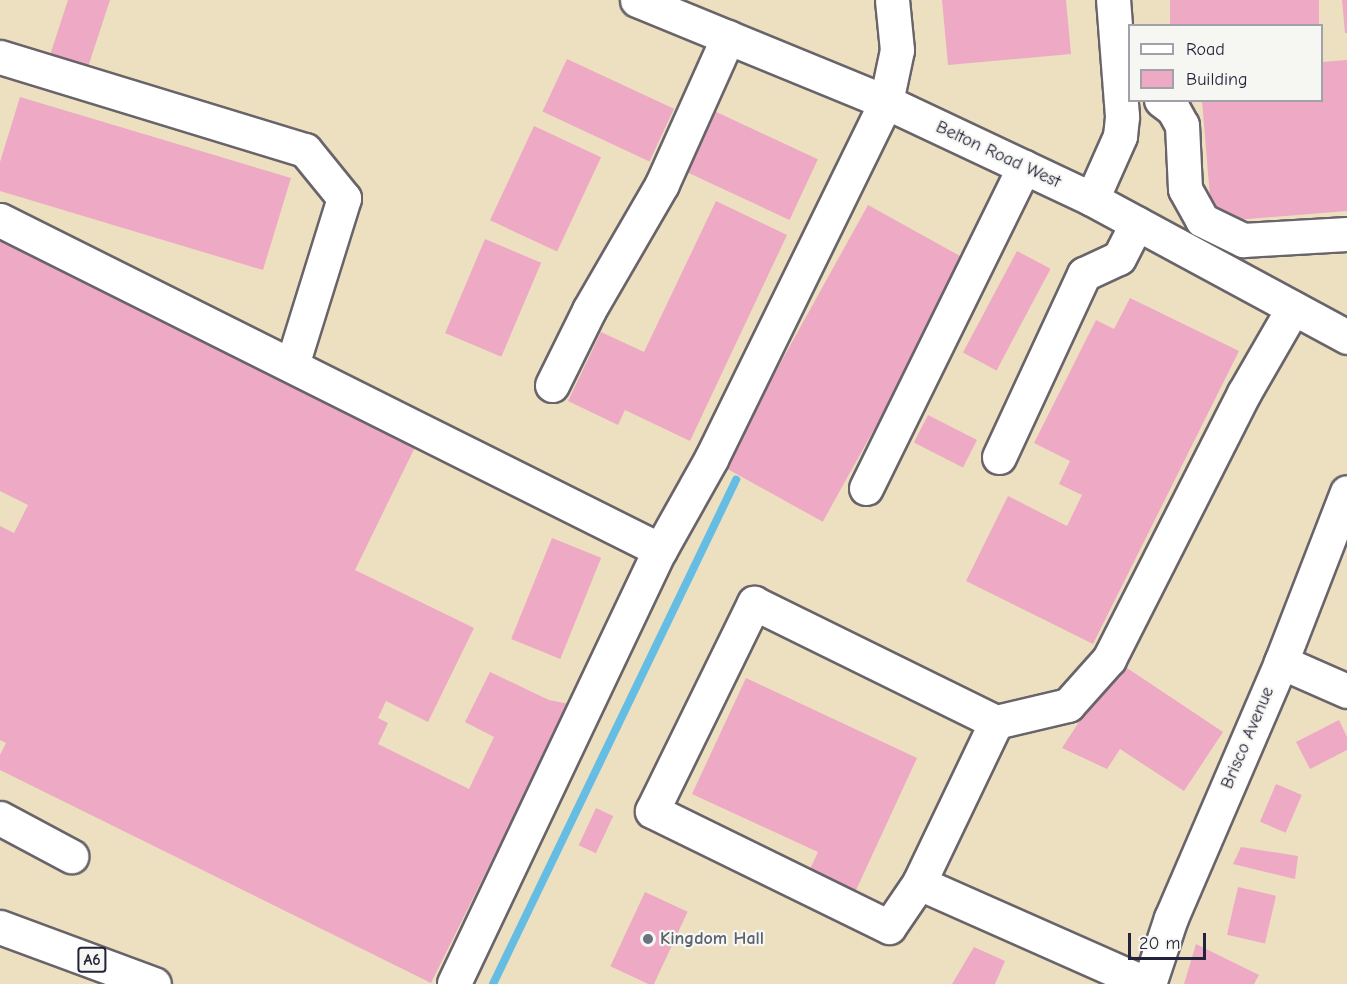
<!DOCTYPE html>
<style>
body{margin:0}
#map{position:relative;width:1347px;height:984px;overflow:hidden;background:#ece0c0;font-family:"Comic Neue",sans-serif}
div>[style]{position:absolute}
.stream>*{height:8px;margin:-4px;padding:0 4px;transform-origin:4px;border-radius:4px;background:#66bde3}
.building>*{inset:0;background:#eea9c4;transform-origin:0 0}
.roads{filter:drop-shadow(2px 0 #69646a) drop-shadow(-2px 0 #69646a) drop-shadow(0 2px #69646a) drop-shadow(0 -2px #69646a)}
.minor>*{height:33px;margin:-16.5px;padding:0 16.5px;transform-origin:16.5px;border-radius:16.5px;background:#fff}
.highway>*{height:33px;margin:-16.5px;padding:0 16.5px;transform-origin:16.5px;border-radius:16.5px;background:#fff}
.dots>*{width:16px;height:16px;translate:-50% -50%;box-sizing:border-box;border:3px solid #f6f6f2;border-radius:50%}
span{translate:-50% -50%;white-space:nowrap;text-align:center;line-height:1.15;-webkit-text-stroke:4.5px #f6f6f2;paint-order:stroke}
.shield-label span{padding:2px 4px;background:#f6f6f2;border:2px solid;border-radius:4px;-webkit-text-stroke-width:0}
.shield-label{font-size:16px;color:#22223b;font-weight:700}
.street-label{font-size:18px;color:#22223b}
.worship-label{font-size:18px;color:#5b616d;font-weight:700}
.left{translate:0 -50%;text-align:left}
.legend{position:absolute;left:1128px;top:24px;width:195px;height:78px;box-sizing:border-box;background:#f6f6f2;border:2px solid #a1a1a9;margin:0;padding:8px 10px;list-style:none;font-size:18px;color:#22223b}
.legend li{display:flex;align-items:center;gap:12px;height:30px}
.legend b{width:30px;border:2px solid #a1a1a9}
.scale{position:absolute;left:1128px;top:933px;width:78px;height:27px;box-sizing:border-box;border:3px solid #22223b;border-top:0;padding-left:8px;font-size:18px;line-height:21px;white-space:nowrap;color:#22223b;-webkit-text-stroke:4px #f6f6f2;paint-order:stroke}
</style>
<div id="map">
<div class="stream">
<i style="left:493px;top:984px;width:560px;rotate:-64.26deg"></i>
</div>
<div class="building">
<i style="clip-path:polygon(68px 0,110px 0,88px 67px,50px 55px)"></i>
<i style="clip-path:polygon(942px 0,1066px 0,1071px 54px,948px 65px)"></i>
<i style="left:1170px;top:0;width:149px;height:26px"></i>
<i style="clip-path:polygon(1342px 0,1347px 0,1347px 33px,1345px 33px)"></i>
<i style="left:567px;top:59px;width:118px;height:58px;rotate:25deg"></i>
<i style="clip-path:polygon(1347px 60px,1347px 211px,1212px 222px,1202px 100px,1322px 100px,1322px 62px)"></i>
<i style="clip-path:polygon(20px 97px,291px 178px,263px 270px,0 191px,0 162px)"></i>
<i style="left:710px;top:109px;width:119px;height:67px;rotate:25deg"></i>
<i style="left:534px;top:126px;width:74px;height:104px;rotate:25deg"></i>
<i style="clip-path:polygon(716px 201px,787px 235px,690px 441px,625px 410px,618px 425px,568px 401px,601px 332px,644px 352px)"></i>
<i style="left:868px;top:205px;width:114px;height:299px;rotate:29deg"></i>
<i style="clip-path:polygon(0 232px,420px 437px,355px 570px,474px 628px,428px 722px,386px 701px,378px 718px,388px 723px,378px 744px,469px 789px,494px 737px,465px 722px,490px 672px,549px 700px,569px 704px,431px 983px,0 770px,0 755px,6px 743px,0 740px,0 526px,14px 533px,28px 505px,0 491px)"></i>
<i style="left:485px;top:239px;width:61px;height:102px;rotate:23deg"></i>
<i style="left:1017px;top:251px;width:38px;height:115px;rotate:28deg"></i>
<i style="clip-path:polygon(1130px 298px,1239px 351px,1093px 644px,966px 581px,1008px 496px,1067px 526px,1082px 495px,1059px 484px,1070px 461px,1034px 443px,1096px 320px,1114px 329px)"></i>
<i style="left:928px;top:415px;width:55px;height:31px;rotate:27deg"></i>
<i style="left:552px;top:538px;width:53px;height:109px;rotate:22deg"></i>
<i style="clip-path:polygon(1118px 662px,1223px 732px,1184px 791px,1120px 749px,1107px 769px,1062px 748px)"></i>
<i style="clip-path:polygon(746px 678px,917px 758px,851px 901px,805px 880px,818px 852px,692px 794px)"></i>
<i style="clip-path:polygon(1339px 720px,1347px 737px,1347px 750px,1310px 769px,1296px 742px)"></i>
<i style="left:1276px;top:784px;width:28px;height:41px;rotate:23deg"></i>
<i style="left:596px;top:808px;width:19px;height:41px;rotate:25deg"></i>
<i style="clip-path:polygon(1241px 847px,1298px 856px,1295px 879px,1233px 864px)"></i>
<i style="left:1238px;top:887px;width:39px;height:49px;rotate:13deg"></i>
<i style="left:645px;top:892px;width:47px;height:82px;rotate:25deg"></i>
<i style="clip-path:polygon(1196px 944px,1259px 975px,1254px 984px,1184px 984px)"></i>
<i style="clip-path:polygon(974px 947px,1005px 961px,995px 984px,952px 984px)"></i>
</div>
<div class="roads">
<div class="minor">
<i style="left:637px;top:0;width:269px;rotate:22.3deg"></i>
<i style="left:886px;top:102px;width:228px;rotate:25.2deg"></i>
<i style="left:1092px;top:199px;width:290px;rotate:28.4deg"></i>
<i style="left:0;top:57px;width:319px;rotate:17deg"></i>
<i style="left:305px;top:150px;width:62px;rotate:50.9deg"></i>
<i style="left:344px;top:198px;width:175px;rotate:107.3deg"></i>
<i style="left:1161px;top:100px;width:15px;rotate:37deg"></i>
<i style="left:1173px;top:109px;width:18px;rotate:61deg"></i>
<i style="left:1182px;top:125px;width:64px;rotate:87.3deg"></i>
<i style="left:1185px;top:189px;width:35px;rotate:61deg"></i>
<i style="left:1202px;top:220px;width:46px;rotate:26deg"></i>
<i style="left:1243px;top:240px;width:104px;rotate:-3.3deg"></i>
<i style="left:1092px;top:199px;width:69px;rotate:-66deg"></i>
<i style="left:1120px;top:136px;width:20px;rotate:-84deg"></i>
<i style="left:1122px;top:116px;width:116px;rotate:-94.4deg"></i>
<i style="left:0;top:220px;width:738px;rotate:26.57deg"></i>
<i style="left:552px;top:385px;width:84px;rotate:-63.7deg"></i>
<i style="left:589px;top:310px;width:146px;rotate:-59.9deg"></i>
<i style="left:662px;top:184px;width:161px;rotate:-65.8deg"></i>
<i style="left:999px;top:457px;width:202px;rotate:-65.1deg"></i>
<i style="left:1084px;top:274px;width:38px;rotate:-25deg"></i>
<i style="left:1119px;top:258px;width:39px;rotate:-63deg"></i>
<i style="left:866px;top:488px;width:358px;rotate:-63.8deg"></i>
<i style="left:754px;top:603px;width:270px;rotate:26.2deg"></i>
<i style="left:996px;top:722px;width:178px;rotate:115.6deg"></i>
<i style="left:919px;top:883px;width:53px;rotate:124.3deg"></i>
<i style="left:889px;top:927px;width:264px;rotate:-153.9deg"></i>
<i style="left:652px;top:811px;width:232px;rotate:-63.9deg"></i>
<i style="left:1281px;top:662px;width:72px;rotate:23.7deg"></i>
<i style="left:996px;top:722px;width:74px;rotate:-13.3deg"></i>
<i style="left:1068px;top:705px;width:62px;rotate:-48.3deg"></i>
<i style="left:1109px;top:659px;width:298px;rotate:-63.1deg"></i>
<i style="left:1244px;top:393px;width:98px;rotate:-60deg"></i>
<i style="left:0;top:818px;width:81px;rotate:28.2deg"></i>
<i style="left:919px;top:883px;width:249px;rotate:23.9deg"></i>
<i style="left:454px;top:983px;width:480px;rotate:-64.6deg"></i>
<i style="left:660px;top:550px;width:104px;rotate:-60.7deg"></i>
<i style="left:711px;top:459px;width:398px;rotate:-63.9deg"></i>
<i style="left:886px;top:102px;width:53px;rotate:-78.1deg"></i>
<i style="left:897px;top:50px;width:50px;rotate:-95.7deg"></i>
<i style="left:1149px;top:984px;width:70px;rotate:-71.6deg"></i>
<i style="left:1171px;top:918px;width:279px;rotate:-66.7deg"></i>
<i style="left:1281px;top:662px;width:182px;rotate:-68.8deg"></i>
</div>
<div class="highway">
<i style="left:0;top:927px;width:164px;rotate:20.3deg"></i>
</div>
</div>
<div class="dots">
<i style="left:648px;top:939px;background:#6b7280"></i>
</div>
<div class="shield-label">
<span style="left:92px;top:960px">A6</span>
</div>
<div class="street-label">
<span style="left:998px;top:155px;rotate:25deg">Belton Road West</span>
<span style="left:1248px;top:738px;rotate:-67deg">Brisco Avenue</span>
</div>
<div class="worship-label">
<span class="left" style="left:660px;top:939px">Kingdom Hall</span>
</div>
<ul class="legend">
<li><b style="height:8px;background:#fff"></b>Road</li>
<li><b style="height:16px;background:#eea9c4"></b>Building</li>
</ul>
<div class="scale">20 m</div>
</div>
